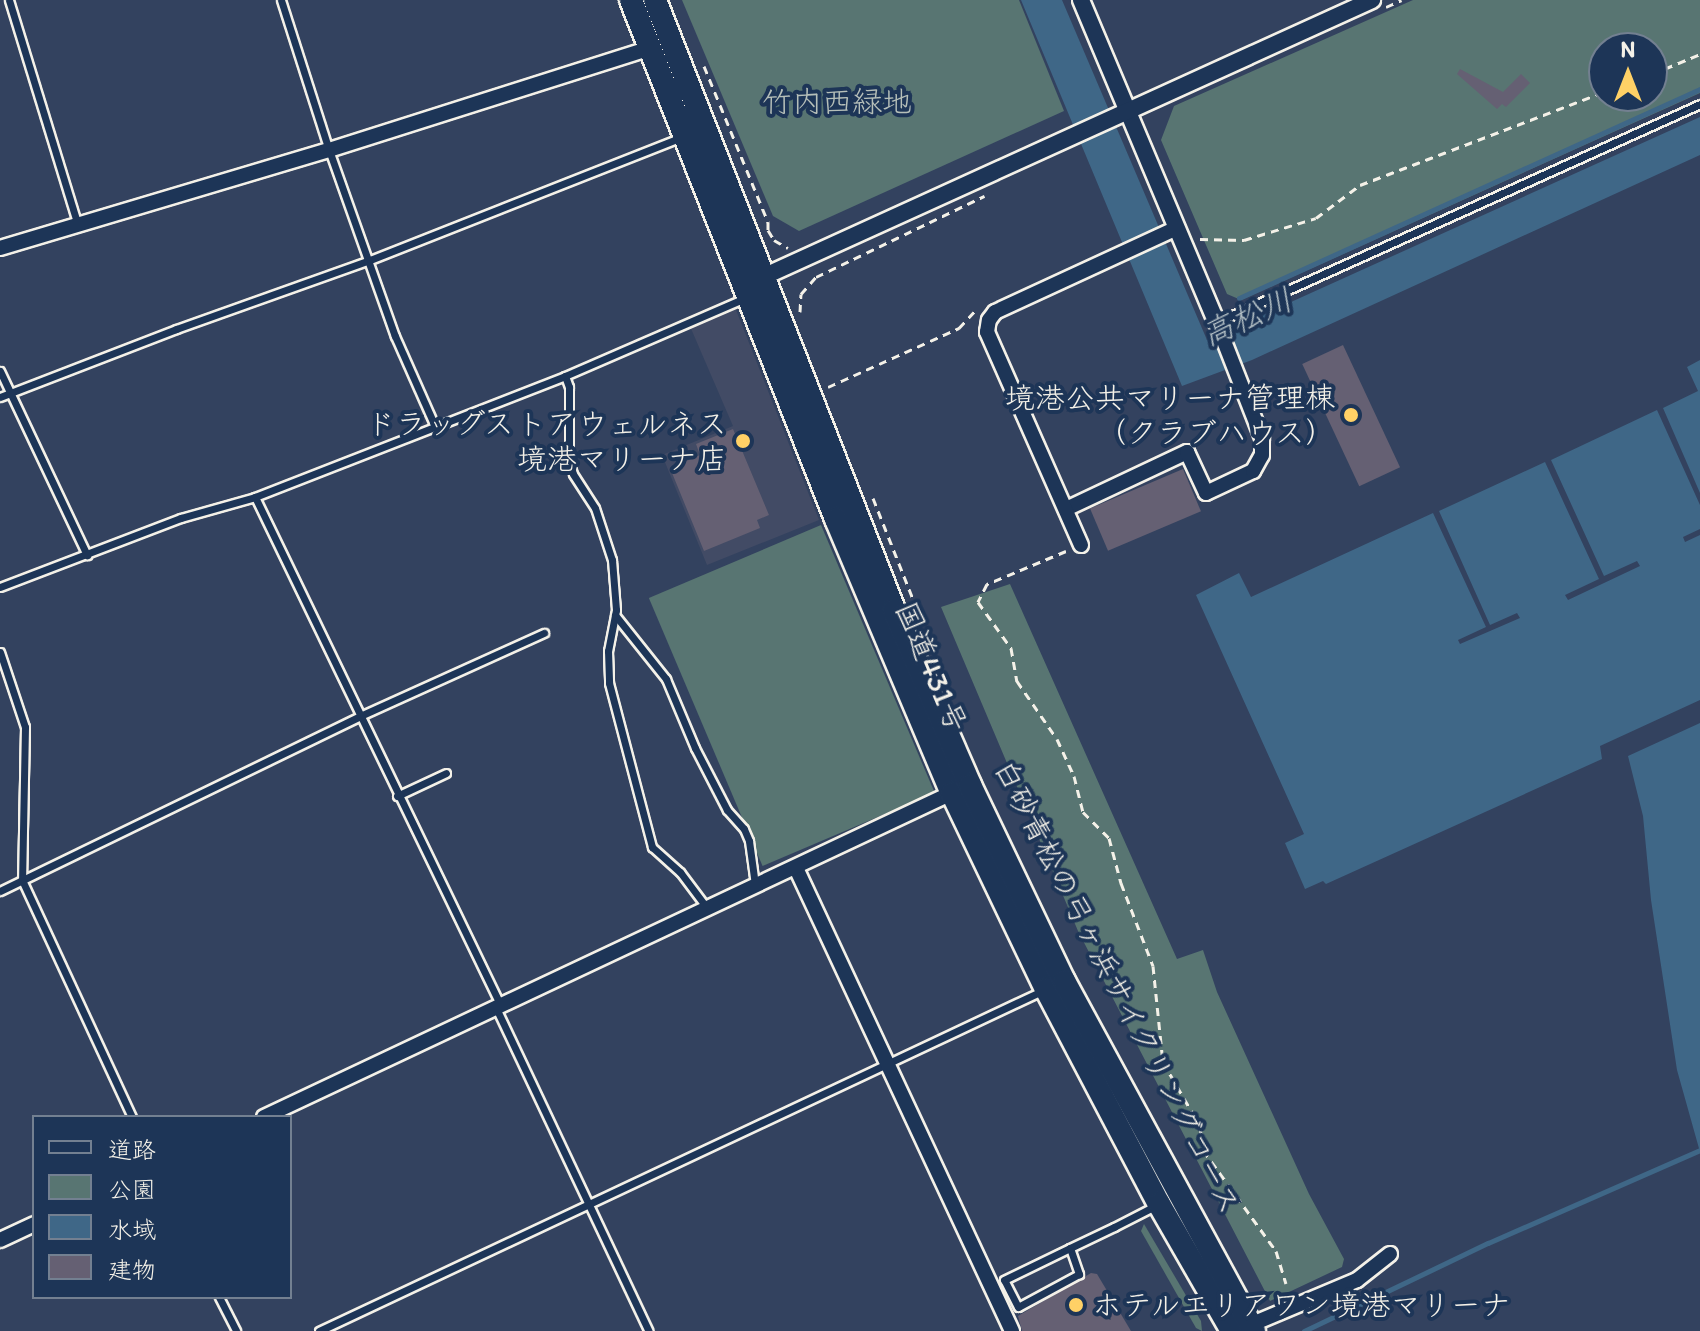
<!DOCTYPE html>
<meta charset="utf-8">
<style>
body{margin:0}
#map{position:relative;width:1700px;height:1331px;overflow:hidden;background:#33425f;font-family:Itim,"Klee One",sans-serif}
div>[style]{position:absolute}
.built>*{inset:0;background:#424b65}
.green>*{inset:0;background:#587572;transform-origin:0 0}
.water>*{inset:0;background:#3f6787}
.stream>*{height:5px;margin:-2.5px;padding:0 2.5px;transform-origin:2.5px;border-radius:2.5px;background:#3f6787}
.building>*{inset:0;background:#656073;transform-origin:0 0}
.path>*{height:3px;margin-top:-1.5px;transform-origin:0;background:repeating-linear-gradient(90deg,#f4f1e8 0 8px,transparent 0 14px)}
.roads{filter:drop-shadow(2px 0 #f4f1e8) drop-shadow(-2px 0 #f4f1e8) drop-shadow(0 2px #f4f1e8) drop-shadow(0 -2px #f4f1e8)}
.service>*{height:7px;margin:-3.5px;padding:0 3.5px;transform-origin:3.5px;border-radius:3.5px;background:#1d3557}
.minor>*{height:14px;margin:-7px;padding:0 7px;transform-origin:7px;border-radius:7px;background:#1d3557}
.tertiary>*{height:16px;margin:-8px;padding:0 8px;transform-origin:8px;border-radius:8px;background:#1d3557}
.trunk>*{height:22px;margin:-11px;padding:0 11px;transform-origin:11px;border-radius:11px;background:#1d3557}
.dots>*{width:22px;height:22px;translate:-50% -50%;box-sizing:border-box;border:4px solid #1d3557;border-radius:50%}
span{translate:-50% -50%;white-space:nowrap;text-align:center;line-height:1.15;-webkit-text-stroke:8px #1d3557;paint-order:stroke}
.park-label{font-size:30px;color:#b6bfb9}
.poi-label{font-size:30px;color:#f4f1e8}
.right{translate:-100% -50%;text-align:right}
.left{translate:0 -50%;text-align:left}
.street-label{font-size:30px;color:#f4f1e8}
.water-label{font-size:32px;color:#b5c1c6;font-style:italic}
.legend{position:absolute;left:32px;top:1115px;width:260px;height:184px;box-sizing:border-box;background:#1d3557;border:2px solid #738091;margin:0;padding:10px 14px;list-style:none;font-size:24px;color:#f4f1e8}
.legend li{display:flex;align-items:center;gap:16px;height:40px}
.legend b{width:40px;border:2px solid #738091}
.north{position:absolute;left:1588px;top:32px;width:80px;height:80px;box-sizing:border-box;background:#1d3557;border:2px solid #738091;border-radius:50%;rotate:0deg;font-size:22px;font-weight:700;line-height:32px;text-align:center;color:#f4f1e8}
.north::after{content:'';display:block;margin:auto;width:28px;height:36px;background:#ffd166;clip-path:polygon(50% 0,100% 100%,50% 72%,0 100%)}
</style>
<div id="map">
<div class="built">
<i style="clip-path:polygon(736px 310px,819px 520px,707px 565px,662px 455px,733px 426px,689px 324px,723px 311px)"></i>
</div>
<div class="green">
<i style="clip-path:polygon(682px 0,1019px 0,1064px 111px,799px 231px,773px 216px)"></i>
<i style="clip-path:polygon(evenodd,1413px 0,1700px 0,1700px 93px,1241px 300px,1227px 294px,1161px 140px,1174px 106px,1413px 0,1604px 48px,1652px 48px,1652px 96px,1604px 96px,1604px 48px)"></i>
<i style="left:821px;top:525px;width:291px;height:187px;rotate:67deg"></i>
<i style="clip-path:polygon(1010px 584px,1177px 959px,1203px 950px,1217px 992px,1309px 1194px,1344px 1259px,1342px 1267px,1270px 1301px,1078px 931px,941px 607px)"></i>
<i style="clip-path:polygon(1144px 1224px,1201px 1321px,1202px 1331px,1196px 1328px,1141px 1231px)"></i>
</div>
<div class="water">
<i style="clip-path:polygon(1021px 0,1062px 0,1207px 340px,1700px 117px,1700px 155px,1252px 360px,1182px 386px)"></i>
<i style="clip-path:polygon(1700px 360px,1700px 493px,1663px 408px,1698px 391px,1687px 367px)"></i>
<i style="clip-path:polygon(1657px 410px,1700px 505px,1700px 529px,1683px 537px,1685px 542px,1700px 535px,1700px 700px,1600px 746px,1602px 759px,1326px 884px,1323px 881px,1305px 889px,1285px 843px,1304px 834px,1196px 595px,1239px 573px,1251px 597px,1433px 513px,1486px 627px,1458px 640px,1460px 644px,1520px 618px,1517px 613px,1490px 625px,1439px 511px,1545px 462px,1599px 579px,1565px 595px,1568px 600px,1640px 566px,1637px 561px,1604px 576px,1551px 460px)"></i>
<i style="clip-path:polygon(1700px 723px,1700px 1152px,1677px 1070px,1651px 900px,1643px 816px,1628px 756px)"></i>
</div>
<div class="stream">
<i style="left:1239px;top:298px;width:506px;rotate:-24.39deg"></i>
<i style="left:1304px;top:1331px;width:204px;rotate:-25.6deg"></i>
<i style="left:1488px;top:1243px;width:232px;rotate:-23.7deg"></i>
</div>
<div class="building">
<i style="clip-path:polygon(1460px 69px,1503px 92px,1521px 74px,1530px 83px,1506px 107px,1502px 104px,1497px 109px,1457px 74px)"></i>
<i style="left:1343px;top:345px;width:135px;height:45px;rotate:65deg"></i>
<i style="clip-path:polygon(733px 429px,769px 515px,757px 520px,760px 528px,704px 551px,670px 468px,700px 455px,696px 444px)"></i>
<i style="left:1183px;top:469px;width:46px;height:101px;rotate:67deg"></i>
<i style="clip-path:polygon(1091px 1273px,1097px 1274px,1131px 1331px,1022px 1331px,1018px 1316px)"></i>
</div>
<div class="path">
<i style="left:1386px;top:7px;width:17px;rotate:-24deg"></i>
<i style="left:704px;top:66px;width:169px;rotate:67.7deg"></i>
<i style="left:768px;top:222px;width:8px;rotate:90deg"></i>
<i style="left:768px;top:230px;width:12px;rotate:59deg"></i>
<i style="left:774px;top:240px;width:16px;rotate:30deg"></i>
<i style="left:1652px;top:74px;width:52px;rotate:-22.6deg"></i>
<i style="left:1200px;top:239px;width:44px;rotate:1.3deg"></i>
<i style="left:1244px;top:240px;width:75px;rotate:-17deg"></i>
<i style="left:1316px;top:218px;width:55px;rotate:-36.9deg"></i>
<i style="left:1360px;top:185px;width:261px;rotate:-20.9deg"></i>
<i style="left:800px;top:312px;width:18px;rotate:-87deg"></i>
<i style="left:801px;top:294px;width:23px;rotate:-49deg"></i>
<i style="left:816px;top:277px;width:187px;rotate:-25.7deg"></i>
<i style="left:828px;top:387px;width:144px;rotate:-24.2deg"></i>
<i style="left:959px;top:328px;width:25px;rotate:-47deg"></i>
<i style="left:873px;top:498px;width:128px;rotate:68.4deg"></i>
<i style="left:1066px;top:551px;width:86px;rotate:157.3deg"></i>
<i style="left:987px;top:584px;width:20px;rotate:117deg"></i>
<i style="left:978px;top:602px;width:57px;rotate:54.3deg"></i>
<i style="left:1011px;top:648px;width:34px;rotate:80deg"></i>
<i style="left:1017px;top:681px;width:70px;rotate:55.4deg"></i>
<i style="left:1057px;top:739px;width:41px;rotate:65.3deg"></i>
<i style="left:1074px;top:776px;width:37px;rotate:76deg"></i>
<i style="left:1083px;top:812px;width:37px;rotate:45deg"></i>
<i style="left:1109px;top:838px;width:47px;rotate:75.1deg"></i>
<i style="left:1121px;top:883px;width:89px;rotate:68.9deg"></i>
<i style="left:1153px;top:966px;width:97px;rotate:84.1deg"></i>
<i style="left:1163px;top:1062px;width:74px;rotate:60deg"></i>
<i style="left:1200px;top:1126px;width:24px;rotate:83deg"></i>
<i style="left:1203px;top:1150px;width:125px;rotate:54.1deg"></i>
<i style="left:1276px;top:1251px;width:34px;rotate:73deg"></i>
</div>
<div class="roads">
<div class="service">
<i style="left:9px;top:0;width:235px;rotate:73deg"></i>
<i style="left:281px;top:0;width:157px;rotate:72.3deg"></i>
<i style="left:329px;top:150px;width:197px;rotate:70.5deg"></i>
<i style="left:395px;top:336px;width:96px;rotate:66.1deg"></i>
<i style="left:1217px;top:322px;width:530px;rotate:-24.29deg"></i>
<i style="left:0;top:371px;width:204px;rotate:64.7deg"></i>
<i style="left:565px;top:376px;width:12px;rotate:70deg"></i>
<i style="left:569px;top:387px;width:71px;rotate:90deg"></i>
<i style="left:569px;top:458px;width:16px;rotate:76deg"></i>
<i style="left:573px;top:474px;width:40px;rotate:57.1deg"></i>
<i style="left:595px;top:508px;width:55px;rotate:71.9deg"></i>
<i style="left:612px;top:560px;width:50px;rotate:85.4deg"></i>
<i style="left:616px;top:610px;width:42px;rotate:101deg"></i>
<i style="left:608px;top:651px;width:32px;rotate:88deg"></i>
<i style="left:609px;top:683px;width:170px;rotate:75.3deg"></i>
<i style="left:652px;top:847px;width:38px;rotate:42deg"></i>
<i style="left:680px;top:872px;width:45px;rotate:53.1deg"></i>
<i style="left:0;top:397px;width:189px;rotate:-21.1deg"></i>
<i style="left:176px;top:329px;width:206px;rotate:-19.6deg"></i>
<i style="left:370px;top:260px;width:336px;rotate:-21.5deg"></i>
<i style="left:255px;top:497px;width:565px;rotate:64.21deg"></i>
<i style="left:0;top:587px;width:194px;rotate:-20.9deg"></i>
<i style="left:181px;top:518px;width:77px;rotate:-15.8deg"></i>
<i style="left:255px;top:497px;width:333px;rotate:-21.3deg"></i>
<i style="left:565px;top:376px;width:194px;rotate:-23.4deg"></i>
<i style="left:615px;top:615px;width:82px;rotate:51.4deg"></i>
<i style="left:666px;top:679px;width:75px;rotate:67.2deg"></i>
<i style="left:695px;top:748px;width:70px;rotate:62.7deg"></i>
<i style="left:727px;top:810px;width:25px;rotate:48deg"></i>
<i style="left:744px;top:829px;width:13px;rotate:67deg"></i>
<i style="left:749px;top:841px;width:44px;rotate:82.2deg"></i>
<i style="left:0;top:652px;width:79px;rotate:71.6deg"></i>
<i style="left:25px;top:727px;width:153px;rotate:91.1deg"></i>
<i style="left:22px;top:880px;width:261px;rotate:65.1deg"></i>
<i style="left:397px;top:796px;width:54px;rotate:-25.1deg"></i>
<i style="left:0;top:891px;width:400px;rotate:-25.9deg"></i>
<i style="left:360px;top:716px;width:202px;rotate:-24.3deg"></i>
<i style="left:496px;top:1008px;width:357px;rotate:64.7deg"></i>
<i style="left:1070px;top:1248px;width:28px;rotate:71deg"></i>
<i style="left:1079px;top:1274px;width:69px;rotate:151.6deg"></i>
<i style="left:1018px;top:1307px;width:30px;rotate:-117deg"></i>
<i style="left:1004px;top:1280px;width:73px;rotate:-25.9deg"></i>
<i style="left:1070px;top:1248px;width:49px;rotate:-25.5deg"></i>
<i style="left:1114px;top:1227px;width:48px;rotate:-27.1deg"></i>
<i style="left:219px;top:1297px;width:38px;rotate:63deg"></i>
<i style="left:319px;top:1331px;width:801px;rotate:-25.19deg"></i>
</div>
<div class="minor">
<i style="left:0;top:248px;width:343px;rotate:-16.6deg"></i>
<i style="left:329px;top:150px;width:337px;rotate:-17.6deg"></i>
<i style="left:1066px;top:509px;width:134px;rotate:-25.2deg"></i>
<i style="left:1187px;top:452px;width:45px;rotate:65.1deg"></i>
<i style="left:1206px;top:493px;width:52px;rotate:-25.1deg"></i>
<i style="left:1253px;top:471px;width:18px;rotate:-61deg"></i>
<i style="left:1262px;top:455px;width:17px;rotate:-90deg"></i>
<i style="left:1262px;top:438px;width:123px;rotate:-111.4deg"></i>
<i style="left:1081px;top:545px;width:233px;rotate:-113.8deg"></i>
<i style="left:987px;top:332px;width:12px;rotate:-81deg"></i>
<i style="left:989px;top:320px;width:10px;rotate:-53deg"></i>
<i style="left:995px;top:312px;width:200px;rotate:-24.8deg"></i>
<i style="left:796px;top:868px;width:511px;rotate:64.99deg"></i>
<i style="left:264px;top:1117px;width:767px;rotate:-25.23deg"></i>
<i style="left:0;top:1240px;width:38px;rotate:-25deg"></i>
<i style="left:1250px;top:1325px;width:116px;rotate:-22.8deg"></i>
<i style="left:1357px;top:1280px;width:42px;rotate:-38.2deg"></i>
</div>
<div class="tertiary">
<i style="left:1081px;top:0;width:350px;rotate:67.2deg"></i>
<i style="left:754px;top:281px;width:679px;rotate:-24.45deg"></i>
</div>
<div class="trunk">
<i style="left:631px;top:0;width:558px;rotate:68.45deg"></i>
<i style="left:836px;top:519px;width:298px;rotate:67.1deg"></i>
<i style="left:952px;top:793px;width:217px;rotate:64.4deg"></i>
<i style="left:1046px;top:989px;width:243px;rotate:62.3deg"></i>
<i style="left:1159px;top:1204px;width:146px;rotate:60.1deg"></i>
<i style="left:655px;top:0;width:655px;rotate:68.6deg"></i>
<i style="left:894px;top:610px;width:191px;rotate:66.5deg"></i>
<i style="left:970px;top:785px;width:217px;rotate:64.4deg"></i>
<i style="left:1064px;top:981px;width:398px;rotate:61.5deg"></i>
</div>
</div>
<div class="dots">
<i style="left:1351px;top:415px;background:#ffd166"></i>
<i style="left:743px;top:441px;background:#ffd166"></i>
<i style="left:1076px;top:1305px;background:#ffd166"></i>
</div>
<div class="park-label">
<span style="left:837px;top:102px">竹内西緑地</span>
</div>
<div class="poi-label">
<span class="right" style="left:1335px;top:415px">境港公共マリーナ管理棟<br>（クラブハウス）</span>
<span class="right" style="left:727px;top:441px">ドラッグストアウェルネス<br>境港マリーナ店</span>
<span class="left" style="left:1092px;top:1305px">ホテルエリアワン境港マリーナ</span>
</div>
<div class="street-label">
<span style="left:931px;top:667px;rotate:67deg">国道431号</span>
<span style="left:1117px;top:987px;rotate:63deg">白砂青松の弓ヶ浜サイクリングコース</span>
</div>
<div class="water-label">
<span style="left:1247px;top:317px;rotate:-24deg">高松川</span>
</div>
<ul class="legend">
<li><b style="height:10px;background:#1d3557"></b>道路</li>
<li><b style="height:22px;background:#587572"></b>公園</li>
<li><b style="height:22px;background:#3f6787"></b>水域</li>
<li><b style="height:22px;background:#656073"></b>建物</li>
</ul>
<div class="north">N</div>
</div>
